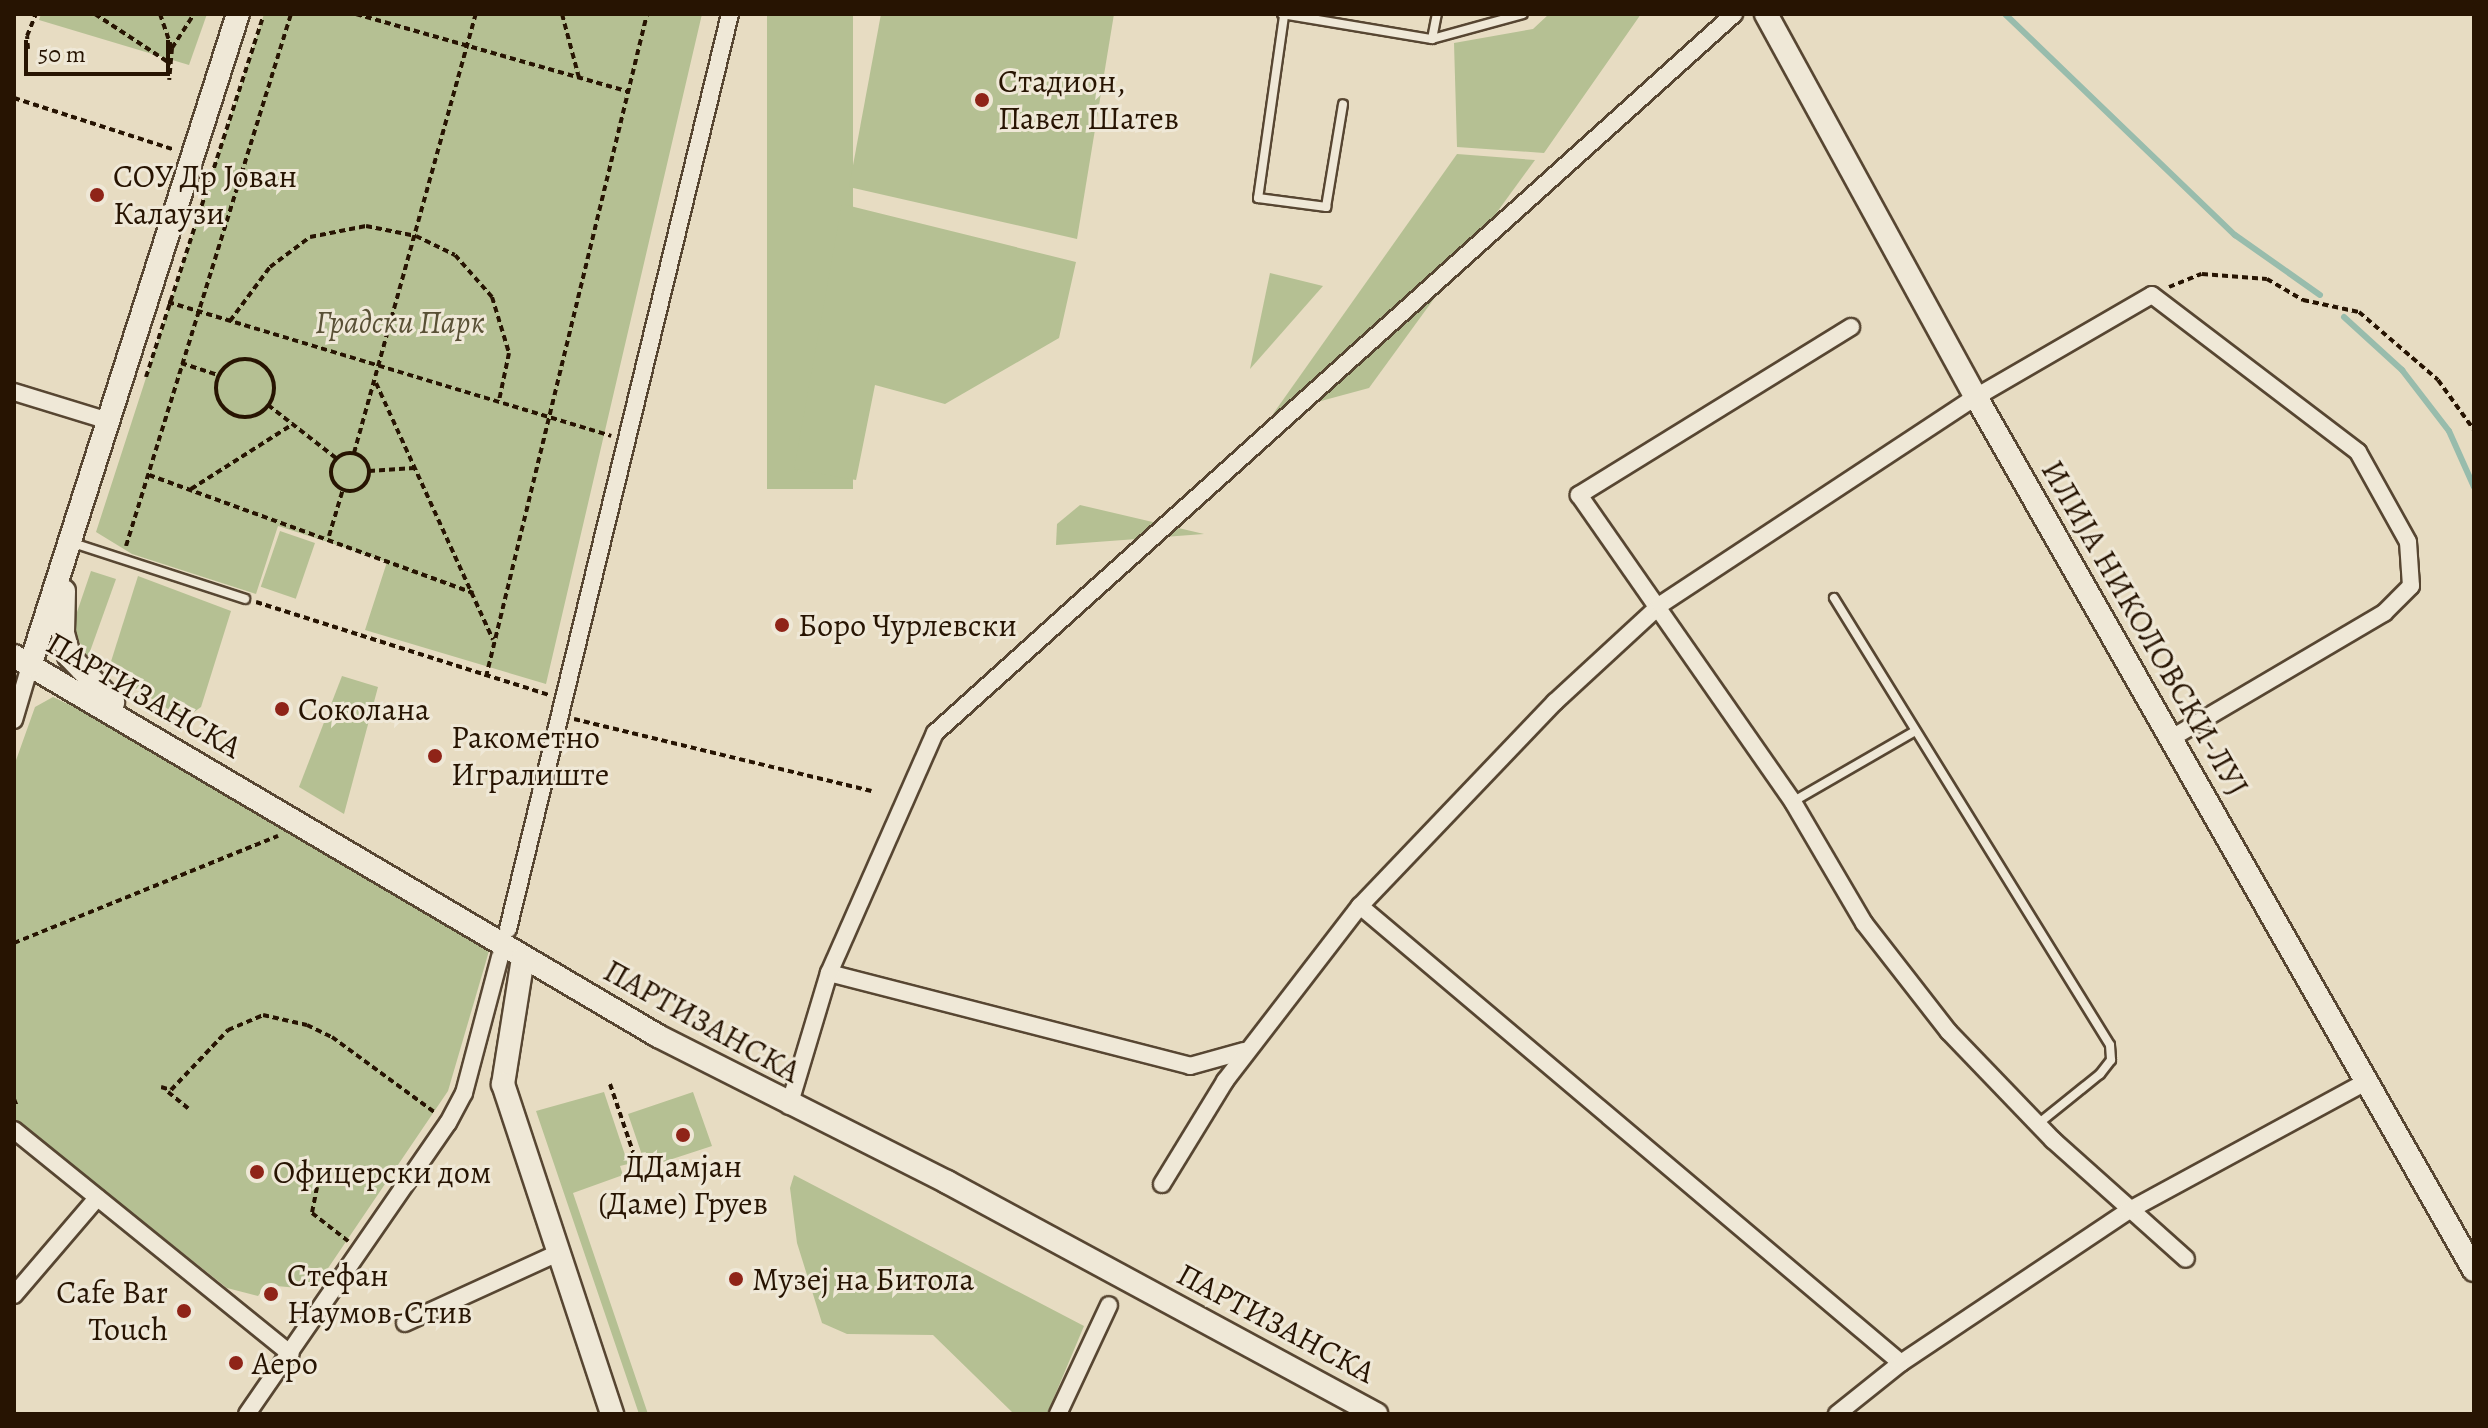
<!DOCTYPE html>
<meta charset="utf-8">
<style>
body{margin:0}
#map{position:relative;width:2488px;height:1428px;overflow:hidden;background:#e7dcc2;font-family:Alegreya,serif}
div>[style]{position:absolute}
.green>*{inset:0;background:#b5c093;transform-origin:0 0}
.stream>*{height:6px;margin:-3px;padding:0 3px;transform-origin:3px;border-radius:3px;background:#98bcac}
.path>*{height:4px;margin-top:-2px;transform-origin:0;background:repeating-linear-gradient(90deg,#271402 0 6px,transparent 0 10px)}
.path>.ring{margin:-2px;padding:0;box-sizing:content-box;background:none;border:4px solid #271402;border-radius:50%}
.roads{filter:drop-shadow(2px 0 #574632) drop-shadow(-2px 0 #574632) drop-shadow(0 2px #574632) drop-shadow(0 -2px #574632)}
.lane>*{height:8px;margin:-4px;padding:0 4px;transform-origin:4px;border-radius:4px;background:#efe8d7}
.street>*{height:16px;margin:-8px;padding:0 8px;transform-origin:8px;border-radius:8px;background:#efe8d7}
.secondary>*{height:22px;margin:-11px;padding:0 11px;transform-origin:11px;border-radius:11px;background:#efe8d7}
.dots>*{width:22px;height:22px;translate:-50% -50%;box-sizing:border-box;border:4px solid #efe8d7;border-radius:50%}
span{translate:-50% -50%;white-space:nowrap;text-align:center;line-height:1.15;-webkit-text-stroke:6px #efe8d7;paint-order:stroke}
.poi-label{font-size:32px;color:#271402}
.left{translate:0 -50%;text-align:left}
.right{translate:-100% -50%;text-align:right}
.park-label{font-size:32px;color:#595035;font-style:italic}
.street-label{font-size:32px;color:#271402}
.frame{position:absolute;inset:0;border:16px solid #271402;pointer-events:none}
.scale{position:absolute;left:24px;top:40px;width:146px;height:36px;box-sizing:border-box;border:4px solid #271402;border-top:0;padding-left:10px;font-size:24px;line-height:28px;white-space:nowrap;color:#271402;-webkit-text-stroke:6px #efe8d7;paint-order:stroke}
</style>
<div id="map">
<div class="green">
<i style="clip-path:polygon(41px 14px,207px 14px,189px 65px,39px 20px)"></i>
<i style="clip-path:polygon(264px 14px,702px 14px,546px 684px,365px 630px,387px 562px,334px 544px,278px 526px,256px 594px,132px 554px,96px 532px)"></i>
<i style="left:767px;top:14px;width:86px;height:475px"></i>
<i style="clip-path:polygon(881px 14px,1114px 14px,1077px 239px,849px 187px)"></i>
<i style="clip-path:polygon(1549px 14px,1641px 14px,1544px 153px,1457px 147px,1454px 43px,1533px 29px)"></i>
<i style="clip-path:polygon(1457px 154px,1535px 160px,1369px 388px,1273px 414px)"></i>
<i style="clip-path:polygon(842px 204px,1076px 262px,1059px 338px,945px 404px,875px 385px,856px 480px,794px 469px)"></i>
<i style="clip-path:polygon(1270px 273px,1323px 286px,1250px 369px)"></i>
<i style="clip-path:polygon(1080px 505px,1204px 534px,1056px 545px,1057px 524px)"></i>
<i style="left:280px;top:531px;width:37px;height:59px;rotate:19deg"></i>
<i style="clip-path:polygon(91px 571px,116px 579px,88px 657px,75px 634px,75px 618px)"></i>
<i style="clip-path:polygon(138px 576px,231px 611px,201px 707px,194px 712px,176px 714px,108px 671px)"></i>
<i style="clip-path:polygon(342px 676px,378px 687px,344px 814px,299px 787px)"></i>
<i style="clip-path:polygon(53px 697px,125px 731px,489px 951px,448px 1091px,318px 1283px,298px 1288px,266px 1285px,258px 1296px,227px 1288px,14px 1119px,14px 766px,35px 707px)"></i>
<i style="clip-path:polygon(604px 1092px,628px 1164px,620px 1166px,623px 1175px,573px 1193px,648px 1414px,639px 1414px,536px 1111px)"></i>
<i style="clip-path:polygon(693px 1092px,712px 1146px,660px 1163px,656px 1154px,643px 1158px,628px 1114px)"></i>
<i style="clip-path:polygon(794px 1175px,1084px 1326px,1047px 1414px,1013px 1413px,933px 1335px,847px 1334px,822px 1323px,797px 1243px,790px 1188px)"></i>
</div>
<div class="stream">
<i style="left:2005px;top:14px;width:319px;rotate:43.9deg"></i>
<i style="left:2235px;top:235px;width:104px;rotate:35.2deg"></i>
<i style="left:2344px;top:317px;width:79px;rotate:42.4deg"></i>
<i style="left:2402px;top:370px;width:77px;rotate:52.4deg"></i>
<i style="left:2449px;top:431px;width:61px;rotate:65.9deg"></i>
</div>
<div class="path">
<i style="left:95px;top:14px;width:91px;rotate:33.3deg"></i>
<i style="left:160px;top:14px;width:36px;rotate:71deg"></i>
<i style="left:172px;top:48px;width:32px;rotate:95deg"></i>
<i style="left:356px;top:14px;width:282px;rotate:15.9deg"></i>
<i style="left:562px;top:14px;width:66px;rotate:75.1deg"></i>
<i style="left:172px;top:48px;width:40px;rotate:-57.1deg"></i>
<i style="left:28px;top:49px;width:13px;rotate:-94deg"></i>
<i style="left:27px;top:36px;width:24px;rotate:-68deg"></i>
<i style="left:14px;top:98px;width:169px;rotate:17.9deg"></i>
<i style="left:2169px;top:287px;width:35px;rotate:-22deg"></i>
<i style="left:2202px;top:274px;width:65px;rotate:4.4deg"></i>
<i style="left:2267px;top:279px;width:42px;rotate:30.3deg"></i>
<i style="left:2303px;top:300px;width:57px;rotate:12.1deg"></i>
<i style="left:2359px;top:312px;width:104px;rotate:40.7deg"></i>
<i style="left:2438px;top:380px;width:62px;rotate:54.2deg"></i>
<i style="left:168px;top:302px;width:463px;rotate:16.8deg"></i>
<i style="left:230px;top:321px;width:67px;rotate:-53.5deg"></i>
<i style="left:270px;top:267px;width:50px;rotate:-36.9deg"></i>
<i style="left:310px;top:237px;width:57px;rotate:-11.1deg"></i>
<i style="left:366px;top:226px;width:51px;rotate:11.3deg"></i>
<i style="left:416px;top:236px;width:43px;rotate:26deg"></i>
<i style="left:455px;top:255px;width:56px;rotate:48.6deg"></i>
<i style="left:492px;top:297px;width:59px;rotate:73.1deg"></i>
<i style="left:509px;top:353px;width:49px;rotate:101.8deg"></i>
<i class="ring" style="left:216px;top:359px;width:54px;height:54px"></i>
<i style="left:181px;top:363px;width:40px;rotate:18deg"></i>
<i style="left:146px;top:377px;width:382px;rotate:-72deg"></i>
<i style="left:376px;top:383px;width:282px;rotate:65.5deg"></i>
<i style="left:268px;top:405px;width:88px;rotate:38deg"></i>
<i style="left:354px;top:453px;width:456px;rotate:-74.5deg"></i>
<i class="ring" style="left:331px;top:453px;width:34px;height:34px"></i>
<i style="left:369px;top:471px;width:45px;rotate:-3.8deg"></i>
<i style="left:149px;top:475px;width:345px;rotate:20deg"></i>
<i style="left:191px;top:489px;width:121px;rotate:-32.5deg"></i>
<i style="left:329px;top:536px;width:49px;rotate:-73.4deg"></i>
<i style="left:126px;top:546px;width:557px;rotate:-72.77deg"></i>
<i style="left:256px;top:602px;width:307px;rotate:17.6deg"></i>
<i style="left:486px;top:677px;width:682px;rotate:-76.35deg"></i>
<i style="left:574px;top:719px;width:306px;rotate:13.6deg"></i>
<i style="left:14px;top:943px;width:285px;rotate:-22.1deg"></i>
<i style="left:610px;top:1084px;width:81px;rotate:71.3deg"></i>
<i style="left:161px;top:1087px;width:10px;rotate:17deg"></i>
<i style="left:171px;top:1090px;width:83px;rotate:-46.5deg"></i>
<i style="left:228px;top:1030px;width:38px;rotate:-23deg"></i>
<i style="left:263px;top:1015px;width:45px;rotate:12.8deg"></i>
<i style="left:307px;top:1025px;width:28px;rotate:26deg"></i>
<i style="left:332px;top:1037px;width:127px;rotate:36.3deg"></i>
<i style="left:168px;top:1092px;width:26px;rotate:39deg"></i>
<i style="left:14px;top:1099px;width:9px;rotate:69deg"></i>
<i style="left:317px;top:1187px;width:26px;rotate:101deg"></i>
<i style="left:312px;top:1213px;width:46px;rotate:37.9deg"></i>
</div>
<div class="roads">
<div class="lane">
<i style="left:1282px;top:14px;width:152px;rotate:9.5deg"></i>
<i style="left:1432px;top:39px;width:94px;rotate:-15.4deg"></i>
<i style="left:1284px;top:16px;width:184px;rotate:98.1deg"></i>
<i style="left:1258px;top:198px;width:69px;rotate:7.5deg"></i>
<i style="left:1326px;top:207px;width:104px;rotate:-80.6deg"></i>
<i style="left:1432px;top:39px;width:25px;rotate:-79deg"></i>
<i style="left:73px;top:543px;width:181px;rotate:18deg"></i>
<i style="left:1834px;top:598px;width:525px;rotate:58.31deg"></i>
<i style="left:2110px;top:1045px;width:15px;rotate:86deg"></i>
<i style="left:2111px;top:1060px;width:18px;rotate:128deg"></i>
<i style="left:2100px;top:1074px;width:80px;rotate:141.1deg"></i>
<i style="left:1794px;top:801px;width:140px;rotate:-30deg"></i>
</div>
<div class="street">
<i style="left:1851px;top:327px;width:320px;rotate:148.3deg"></i>
<i style="left:1579px;top:495px;width:374px;rotate:55.1deg"></i>
<i style="left:1793px;top:802px;width:140px;rotate:59.6deg"></i>
<i style="left:1864px;top:923px;width:138px;rotate:52.1deg"></i>
<i style="left:1949px;top:1032px;width:150px;rotate:46.1deg"></i>
<i style="left:2053px;top:1140px;width:178px;rotate:41.8deg"></i>
<i style="left:14px;top:392px;width:99px;rotate:17deg"></i>
<i style="left:14px;top:720px;width:56px;rotate:-73.5deg"></i>
<i style="left:1360px;top:906px;width:708px;rotate:40.19deg"></i>
<i style="left:508px;top:929px;width:942px;rotate:-76.36deg"></i>
<i style="left:829px;top:973px;width:373px;rotate:14.4deg"></i>
<i style="left:1190px;top:1066px;width:56px;rotate:-15.5deg"></i>
<i style="left:789px;top:1106px;width:139px;rotate:-73.3deg"></i>
<i style="left:829px;top:973px;width:262px;rotate:-66.2deg"></i>
<i style="left:935px;top:733px;width:1075px;rotate:-41.98deg"></i>
<i style="left:14px;top:1130px;width:356px;rotate:39deg"></i>
<i style="left:1162px;top:1184px;width:121px;rotate:-58.5deg"></i>
<i style="left:1225px;top:1081px;width:221px;rotate:-52.4deg"></i>
<i style="left:1360px;top:906px;width:282px;rotate:-46.3deg"></i>
<i style="left:1555px;top:702px;width:143px;rotate:-42.7deg"></i>
<i style="left:1660px;top:605px;width:378px;rotate:-33.4deg"></i>
<i style="left:1976px;top:397px;width:203px;rotate:-30.1deg"></i>
<i style="left:2152px;top:295px;width:259px;rotate:37.3deg"></i>
<i style="left:2358px;top:452px;width:103px;rotate:60.9deg"></i>
<i style="left:2408px;top:542px;width:44px;rotate:86.1deg"></i>
<i style="left:2411px;top:586px;width:38px;rotate:135deg"></i>
<i style="left:2384px;top:613px;width:246px;rotate:149.5deg"></i>
<i style="left:14px;top:1295px;width:128px;rotate:-49.4deg"></i>
<i style="left:405px;top:1323px;width:168px;rotate:-24.6deg"></i>
<i style="left:247px;top:1414px;width:354px;rotate:-55.4deg"></i>
<i style="left:448px;top:1123px;width:34px;rotate:-62deg"></i>
<i style="left:464px;top:1093px;width:141px;rotate:-75.2deg"></i>
<i style="left:1058px;top:1414px;width:120px;rotate:-64.9deg"></i>
<i style="left:1837px;top:1414px;width:82px;rotate:-38.6deg"></i>
<i style="left:1901px;top:1363px;width:273px;rotate:-33.8deg"></i>
<i style="left:2128px;top:1211px;width:272px;rotate:-28.5deg"></i>
</div>
<div class="secondary">
<i style="left:1766px;top:14px;width:437px;rotate:61.3deg"></i>
<i style="left:1976px;top:397px;width:1005px;rotate:60.3deg"></i>
<i style="left:64px;top:591px;width:42px;rotate:91.4deg"></i>
<i style="left:63px;top:633px;width:24px;rotate:75deg"></i>
<i style="left:69px;top:656px;width:64px;rotate:46.3deg"></i>
<i style="left:14px;top:656px;width:748px;rotate:30.54deg"></i>
<i style="left:658px;top:1036px;width:324px;rotate:26.8deg"></i>
<i style="left:947px;top:1182px;width:488px;rotate:28.4deg"></i>
<i style="left:30px;top:666px;width:684px;rotate:-72.31deg"></i>
<i style="left:523px;top:958px;width:128px;rotate:99deg"></i>
<i style="left:503px;top:1084px;width:348px;rotate:71.7deg"></i>
</div>
</div>
<div class="dots">
<i style="left:982px;top:100px;background:#8f2418"></i>
<i style="left:97px;top:195px;background:#8f2418"></i>
<i style="left:782px;top:625px;background:#8f2418"></i>
<i style="left:282px;top:709px;background:#8f2418"></i>
<i style="left:435px;top:756px;background:#8f2418"></i>
<i style="left:683px;top:1135px;background:#8f2418"></i>
<i style="left:257px;top:1172px;background:#8f2418"></i>
<i style="left:736px;top:1279px;background:#8f2418"></i>
<i style="left:271px;top:1294px;background:#8f2418"></i>
<i style="left:184px;top:1311px;background:#8f2418"></i>
<i style="left:236px;top:1363px;background:#8f2418"></i>
</div>
<div class="poi-label">
<span class="left" style="left:998px;top:100px">Стадион,<br>Павел Шатев</span>
<span class="left" style="left:113px;top:195px">СОУ Др Јован<br>Калаузи</span>
<span class="left" style="left:798px;top:625px">Боро Чурлевски</span>
<span class="left" style="left:298px;top:709px">Соколана</span>
<span class="left" style="left:451px;top:756px">Ракометно<br>Игралиште</span>
<span style="left:683px;top:1185px">ДДамјан<br>(Даме) Груев</span>
<span class="left" style="left:273px;top:1172px">Офицерски дом</span>
<span class="left" style="left:287px;top:1294px">Стефан<br>Наумов-Стив</span>
<span class="left" style="left:752px;top:1279px">Музеј на Битола</span>
<span class="right" style="left:168px;top:1311px">Cafe Bar<br>Touch</span>
<span class="left" style="left:252px;top:1363px">Аеро</span>
</div>
<div class="park-label">
<span style="left:400px;top:322px">Градски Парк</span>
</div>
<div class="street-label">
<span style="left:2145px;top:628px;rotate:60deg">ИЛИЈА НИКОЛОВСКИ-ЛУЈ</span>
<span style="left:144px;top:695px;rotate:30deg">ПАРТИЗАНСКА</span>
<span style="left:702px;top:1021px;rotate:29deg">ПАРТИЗАНСКА</span>
<span style="left:1276px;top:1323px;rotate:28deg">ПАРТИЗАНСКА</span>
</div>
<div class="frame"></div>
<div class="scale">50 m</div>
</div>
